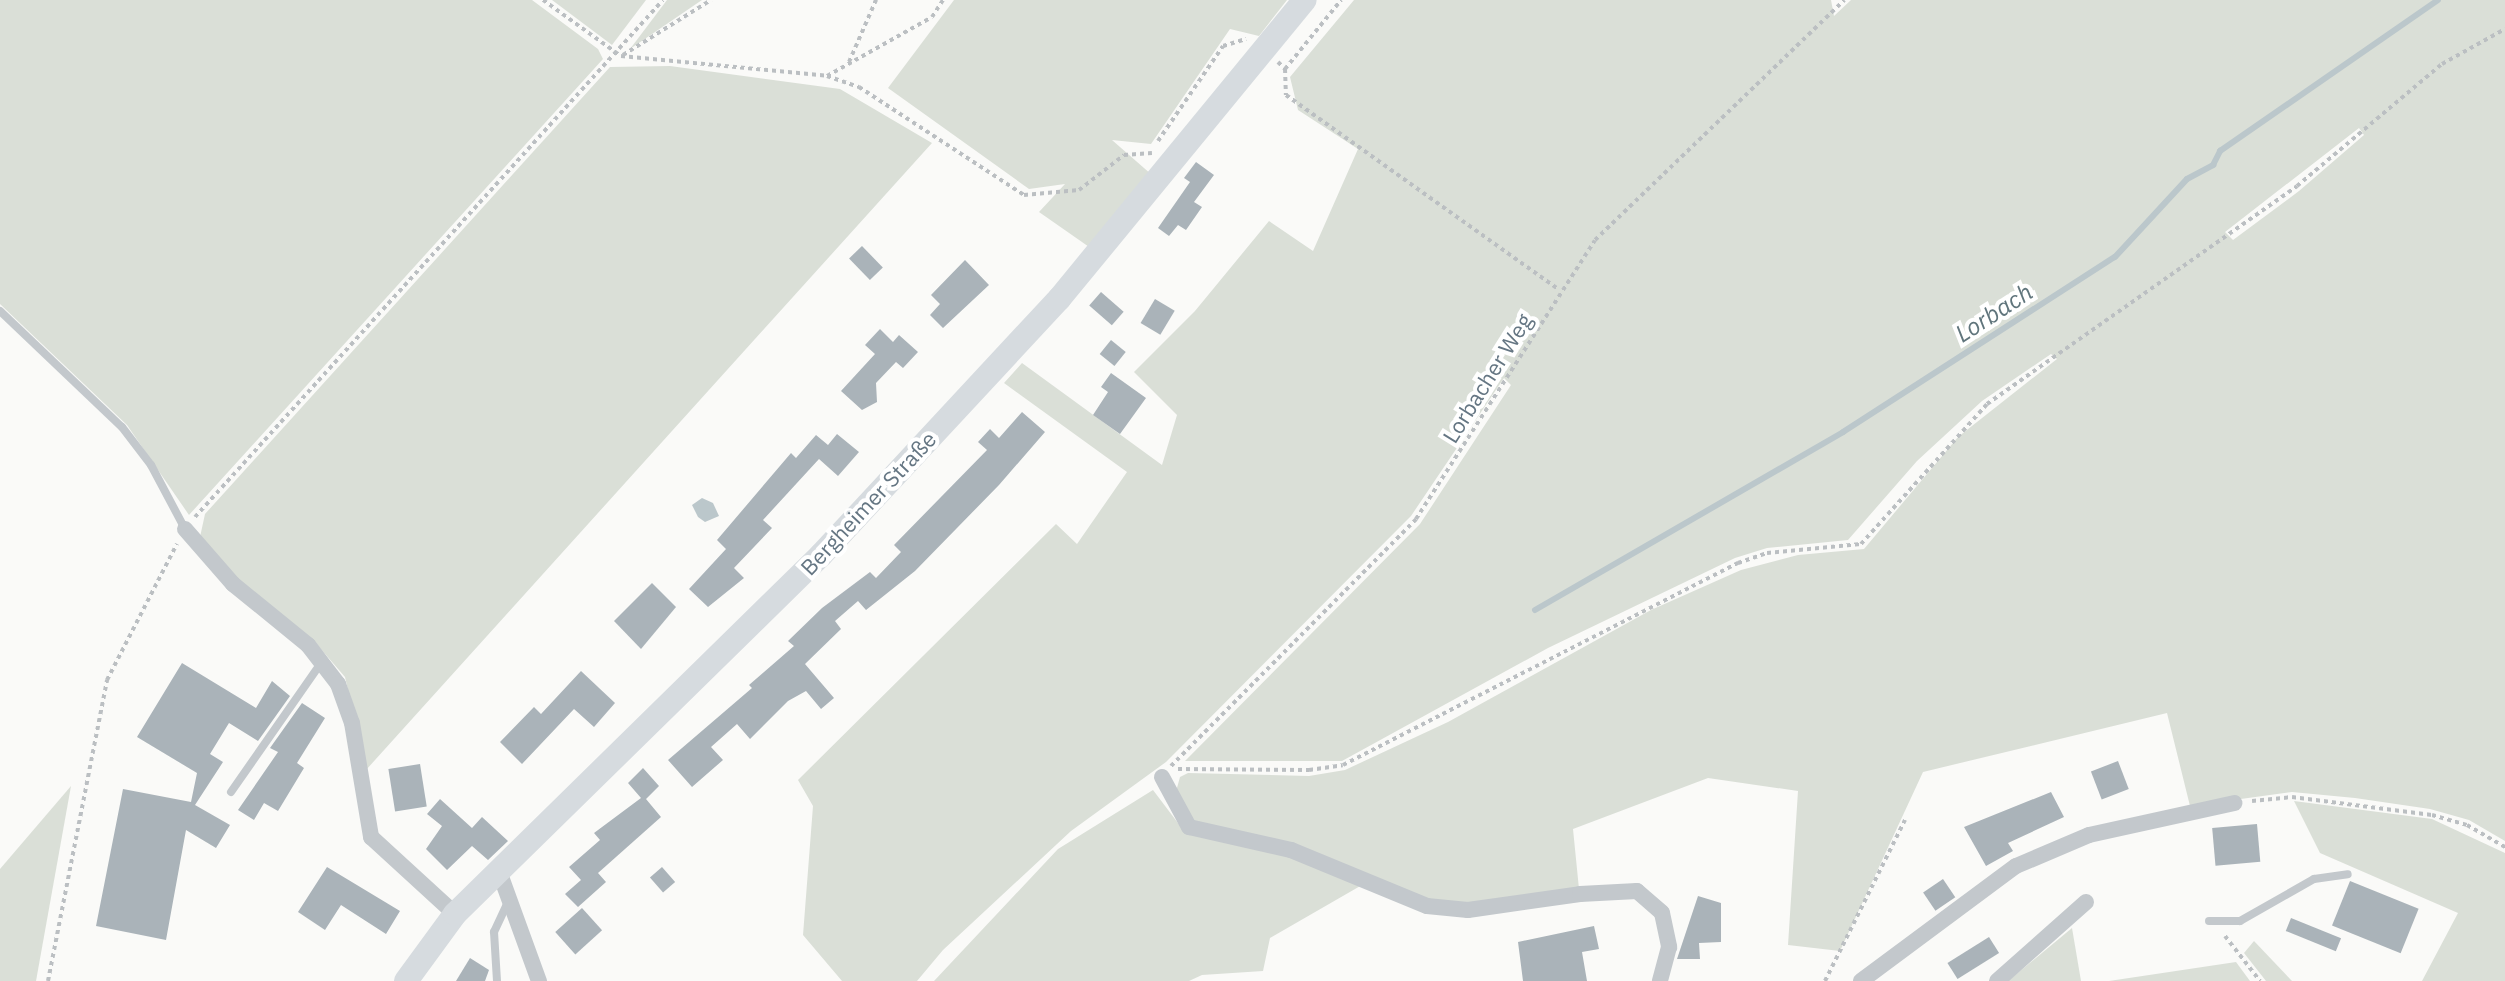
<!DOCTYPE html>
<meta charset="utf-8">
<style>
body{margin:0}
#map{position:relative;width:2505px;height:981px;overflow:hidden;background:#fafaf8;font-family:"IBM Plex Sans",sans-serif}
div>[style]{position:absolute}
.green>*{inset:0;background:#dadfd7}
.water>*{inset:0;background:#bbc7cb}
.stream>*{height:6px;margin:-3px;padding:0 3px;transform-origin:3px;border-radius:3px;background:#bbc7cb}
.building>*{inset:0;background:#aab3b9;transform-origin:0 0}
.path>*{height:4px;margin-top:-2px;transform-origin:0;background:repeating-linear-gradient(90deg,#bbbfc2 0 4px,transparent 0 8px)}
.lane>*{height:8px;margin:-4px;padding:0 4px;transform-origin:4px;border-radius:4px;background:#c3c8cc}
.street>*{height:16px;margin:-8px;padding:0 8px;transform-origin:8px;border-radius:8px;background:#c3c8cc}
.secondary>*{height:24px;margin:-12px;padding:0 12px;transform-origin:12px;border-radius:12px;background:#d6dbdf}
span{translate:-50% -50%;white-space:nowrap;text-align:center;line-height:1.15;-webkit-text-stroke:8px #fff;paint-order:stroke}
.street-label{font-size:22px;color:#657683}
.water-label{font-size:24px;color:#60757c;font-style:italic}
</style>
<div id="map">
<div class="green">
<i style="clip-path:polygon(0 0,532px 0,598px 49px,603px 59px,189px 515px,127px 425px,0 304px)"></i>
<i style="clip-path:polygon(552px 0,646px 0,612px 45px)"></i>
<i style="clip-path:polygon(667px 0,702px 0,630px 49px)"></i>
<i style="clip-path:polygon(954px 0,1287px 0,1259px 36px,1230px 29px,1151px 144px,1112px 140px,1152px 175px,1092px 249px,1039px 212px,1065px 184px,1029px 189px,888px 88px)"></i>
<i style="clip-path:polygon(evenodd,1354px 0,1831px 0,1834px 16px,1851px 0,2505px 0,2505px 841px,2469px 820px,2430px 809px,2355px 798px,2292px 792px,2190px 806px,2167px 713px,1923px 772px,1840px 951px,1788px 945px,1798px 791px,1708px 778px,1573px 829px,1579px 889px,1507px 903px,1425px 902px,1192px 823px,1175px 795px,1180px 777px,1188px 773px,1309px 776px,1345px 770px,1448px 722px,1651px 610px,1741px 570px,1798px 555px,1864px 549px,1958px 437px,2057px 359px,2051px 354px,1982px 401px,1917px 461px,1848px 540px,1767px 548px,1735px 558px,1548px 648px,1342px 761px,1185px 761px,1420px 524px,1511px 385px,1504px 378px,1411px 516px,1166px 762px,1071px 831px,943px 950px,917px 981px,842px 981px,803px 935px,813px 806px,798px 780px,1056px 524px,1077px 544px,1127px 472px,1004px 383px,1022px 363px,1162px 465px,1177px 415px,1134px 372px,1195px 311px,1269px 221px,1313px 251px,1358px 149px,1298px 110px,1290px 77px,1354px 0,2359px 128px,2364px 135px,2299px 191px,2233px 240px,2225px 232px,2359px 128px)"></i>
<i style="clip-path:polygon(670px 66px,840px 89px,932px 143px,366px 770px,345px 677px,314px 641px,238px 580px,200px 537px,205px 514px,610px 67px)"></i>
<i style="clip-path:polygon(71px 786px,36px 981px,0 981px,0 869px)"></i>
<i style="clip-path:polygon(1153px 790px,1184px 831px,1292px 855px,1362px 885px,1270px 938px,1263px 971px,1202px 975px,1189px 981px,934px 981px,1058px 849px)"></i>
<i style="clip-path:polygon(2294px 801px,2432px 819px,2505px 853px,2505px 981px,2422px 981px,2458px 913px,2320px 853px)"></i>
<i style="clip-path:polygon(2072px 928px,2081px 981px,2008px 981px)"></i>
<i style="clip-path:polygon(2254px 941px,2292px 981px,2266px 981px,2244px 953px)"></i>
<i style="clip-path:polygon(2236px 962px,2250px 981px,2109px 981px)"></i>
</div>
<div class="water">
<i style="clip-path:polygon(702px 498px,713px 503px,719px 516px,705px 522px,698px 517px,692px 505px)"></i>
</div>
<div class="stream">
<i style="left:1535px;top:610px;width:356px;rotate:-30deg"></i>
<i style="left:1843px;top:432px;width:323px;rotate:-32.8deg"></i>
<i style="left:2115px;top:257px;width:106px;rotate:-47.3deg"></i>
<i style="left:2187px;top:179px;width:30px;rotate:-28deg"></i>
<i style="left:2213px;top:165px;width:16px;rotate:-63deg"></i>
<i style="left:2220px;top:151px;width:265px;rotate:-34.7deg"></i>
</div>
<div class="building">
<i style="clip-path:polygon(1196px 162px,1214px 175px,1194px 202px,1202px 207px,1186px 230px,1178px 225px,1169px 236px,1158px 228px,1190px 182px,1184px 178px)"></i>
<i style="left:862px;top:246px;width:30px;height:18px;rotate:46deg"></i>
<i style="clip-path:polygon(965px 260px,989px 285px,943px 328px,930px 315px,940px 304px,931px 295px)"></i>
<i style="left:1101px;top:292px;width:30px;height:18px;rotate:41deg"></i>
<i style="left:1155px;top:299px;width:23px;height:28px;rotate:31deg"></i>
<i style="clip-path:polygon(880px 329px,893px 342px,899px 335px,918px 352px,903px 368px,896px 362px,876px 383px,877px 402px,862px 410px,841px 391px,875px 354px,865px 345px)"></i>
<i style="left:1111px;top:340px;width:19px;height:18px;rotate:39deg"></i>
<i style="clip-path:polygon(1111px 373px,1146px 398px,1120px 434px,1093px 415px,1108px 392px,1101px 387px)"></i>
<i style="clip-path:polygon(1022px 412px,1045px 432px,999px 485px,915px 571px,866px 610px,858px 601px,835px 621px,841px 629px,805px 664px,834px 698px,821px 709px,806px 691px,788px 701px,750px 739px,737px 724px,711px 747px,723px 760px,692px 787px,668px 760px,752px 688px,749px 685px,794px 646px,788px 641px,822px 608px,870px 572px,876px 578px,901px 552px,894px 545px,987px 450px,978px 442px,990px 429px,999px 438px)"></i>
<i style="clip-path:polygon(837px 434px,859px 452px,838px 476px,819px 459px,763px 520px,772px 528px,734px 568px,744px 578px,708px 607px,689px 589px,726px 549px,717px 540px,791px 453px,796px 458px,816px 435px,828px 445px)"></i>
<i style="clip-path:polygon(652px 583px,676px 607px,641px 649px,614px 621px)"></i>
<i style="clip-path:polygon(182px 663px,256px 708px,272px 681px,290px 696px,258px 741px,229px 723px,210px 754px,223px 762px,195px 805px,230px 825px,216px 848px,186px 830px,166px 940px,96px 926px,123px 789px,191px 802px,197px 773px,137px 737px)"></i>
<i style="clip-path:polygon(581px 671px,615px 703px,594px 727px,574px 709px,522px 764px,500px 742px,534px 707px,541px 714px)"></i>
<i style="clip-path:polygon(302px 703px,325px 718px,297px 763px,304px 768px,278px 811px,264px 803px,254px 820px,238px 810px,278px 752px,270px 748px)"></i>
<i style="left:2118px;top:761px;width:30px;height:29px;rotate:69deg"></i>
<i style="left:420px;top:764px;width:43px;height:32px;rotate:81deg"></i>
<i style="clip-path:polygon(643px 768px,659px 786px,646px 799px,661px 817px,598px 873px,606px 882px,578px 907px,565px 894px,581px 880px,569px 867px,600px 840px,594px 833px,641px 798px,628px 783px)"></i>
<i style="clip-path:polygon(2051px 792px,2064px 817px,2008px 843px,2013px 851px,1986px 866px,1964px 827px)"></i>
<i style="clip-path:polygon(440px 799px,472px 828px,482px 817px,508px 841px,488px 860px,472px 846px,447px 870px,426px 849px,442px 826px,427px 814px)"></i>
<i style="left:2257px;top:824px;width:38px;height:45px;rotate:85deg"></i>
<i style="clip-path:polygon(327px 867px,400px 911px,386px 934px,341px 905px,325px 930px,298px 912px)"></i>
<i style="left:662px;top:867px;width:20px;height:16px;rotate:49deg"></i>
<i style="left:1943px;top:879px;width:22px;height:24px;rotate:56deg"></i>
<i style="left:2350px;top:881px;width:74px;height:48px;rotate:22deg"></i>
<i style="clip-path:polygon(1698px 896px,1721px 903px,1721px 942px,1699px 943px,1700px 959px,1677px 959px)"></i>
<i style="left:582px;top:908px;width:30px;height:36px;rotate:48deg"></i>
<i style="left:2291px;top:918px;width:54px;height:14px;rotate:22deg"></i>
<i style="clip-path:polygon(1594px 926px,1599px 949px,1582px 952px,1587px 981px,1523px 981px,1518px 942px)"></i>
<i style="left:1989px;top:937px;width:19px;height:49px;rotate:58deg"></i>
<i style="clip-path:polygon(470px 958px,489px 970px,485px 981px,456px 981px)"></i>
</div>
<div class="path">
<i style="left:543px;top:0;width:96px;rotate:35.7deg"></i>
<i style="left:621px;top:56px;width:207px;rotate:5.5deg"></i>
<i style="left:827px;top:76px;width:34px;rotate:19deg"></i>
<i style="left:859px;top:87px;width:197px;rotate:33.2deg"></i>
<i style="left:1024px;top:195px;width:55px;rotate:-5.2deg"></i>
<i style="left:1079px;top:190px;width:57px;rotate:-37.9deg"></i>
<i style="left:1124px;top:155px;width:28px;rotate:-4deg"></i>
<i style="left:623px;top:55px;width:104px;rotate:-32deg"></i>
<i style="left:849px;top:62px;width:68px;rotate:-66.5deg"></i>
<i style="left:1278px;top:62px;width:10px;rotate:45deg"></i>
<i style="left:1285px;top:69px;width:26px;rotate:88deg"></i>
<i style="left:1286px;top:95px;width:334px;rotate:35.5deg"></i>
<i style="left:1285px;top:69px;width:89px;rotate:-50.9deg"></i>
<i style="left:827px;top:76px;width:120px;rotate:-29.3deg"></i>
<i style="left:932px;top:17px;width:20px;rotate:-57deg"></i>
<i style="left:1158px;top:141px;width:115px;rotate:-55.6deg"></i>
<i style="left:1223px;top:46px;width:24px;rotate:-17deg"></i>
<i style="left:195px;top:517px;width:697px;rotate:-47.85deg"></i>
<i style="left:1171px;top:766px;width:348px;rotate:-45.2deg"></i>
<i style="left:1416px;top:519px;width:331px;rotate:-57.3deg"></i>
<i style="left:1595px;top:240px;width:346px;rotate:-43.9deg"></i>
<i style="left:1178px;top:769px;width:131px;rotate:0.4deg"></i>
<i style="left:1309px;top:770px;width:34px;rotate:-8deg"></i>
<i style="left:1343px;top:765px;width:444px;rotate:-27.1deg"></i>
<i style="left:1738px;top:563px;width:31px;rotate:-19deg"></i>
<i style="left:1767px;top:553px;width:94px;rotate:-5.5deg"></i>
<i style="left:1861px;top:544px;width:188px;rotate:-48deg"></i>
<i style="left:1987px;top:404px;width:379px;rotate:-35.1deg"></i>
<i style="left:2297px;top:186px;width:189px;rotate:-40.1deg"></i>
<i style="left:2442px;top:64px;width:72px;rotate:-29.1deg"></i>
<i style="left:2252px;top:801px;width:40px;rotate:-5.7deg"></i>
<i style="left:2292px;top:797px;width:141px;rotate:7.3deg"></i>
<i style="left:2432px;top:815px;width:36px;rotate:16deg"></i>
<i style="left:2467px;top:825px;width:44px;rotate:30.1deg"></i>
<i style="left:2225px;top:936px;width:57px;rotate:52.1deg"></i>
<i style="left:48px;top:981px;width:307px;rotate:-78.9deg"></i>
<i style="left:107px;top:680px;width:153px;rotate:-62.8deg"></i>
<i style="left:1825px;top:981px;width:180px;rotate:-63.6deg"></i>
</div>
<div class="lane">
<i style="left:0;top:311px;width:168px;rotate:43.6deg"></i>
<i style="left:122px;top:427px;width:48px;rotate:52.7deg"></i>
<i style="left:151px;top:465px;width:72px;rotate:62deg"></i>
<i style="left:231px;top:792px;width:157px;rotate:-55.1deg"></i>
<i style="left:2209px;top:921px;width:31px"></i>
<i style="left:2240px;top:921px;width:85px;rotate:-29.6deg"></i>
<i style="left:2314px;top:879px;width:34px;rotate:-8deg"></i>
<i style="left:497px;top:981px;width:49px;rotate:-93.5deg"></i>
<i style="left:494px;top:932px;width:35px;rotate:-65deg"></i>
</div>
<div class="street">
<i style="left:185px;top:529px;width:73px;rotate:48.9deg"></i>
<i style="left:233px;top:584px;width:97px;rotate:39.1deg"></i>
<i style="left:308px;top:645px;width:49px;rotate:52.4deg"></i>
<i style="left:338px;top:684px;width:41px;rotate:70.3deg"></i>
<i style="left:352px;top:723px;width:116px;rotate:80.5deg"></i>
<i style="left:371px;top:837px;width:114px;rotate:42.5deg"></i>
<i style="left:1162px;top:777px;width:57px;rotate:61.6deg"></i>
<i style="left:1189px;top:827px;width:105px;rotate:12.7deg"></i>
<i style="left:1291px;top:850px;width:147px;rotate:22.4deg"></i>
<i style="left:1427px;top:906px;width:41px;rotate:5.6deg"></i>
<i style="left:1468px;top:910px;width:113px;rotate:-8.1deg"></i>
<i style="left:1580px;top:894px;width:57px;rotate:-3deg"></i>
<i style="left:1637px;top:891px;width:33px;rotate:41deg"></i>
<i style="left:1662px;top:913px;width:35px;rotate:78deg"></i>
<i style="left:1669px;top:947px;width:35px;rotate:105deg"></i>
<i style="left:500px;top:874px;width:114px;rotate:70deg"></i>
<i style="left:1861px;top:981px;width:193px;rotate:-36.6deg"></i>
<i style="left:2016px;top:866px;width:79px;rotate:-23deg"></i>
<i style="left:2089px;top:835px;width:149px;rotate:-12.4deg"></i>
<i style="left:1997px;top:981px;width:119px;rotate:-41.6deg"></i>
</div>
<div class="secondary">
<i style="left:406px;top:981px;width:83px;rotate:-53.8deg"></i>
<i style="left:455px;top:914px;width:513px;rotate:-44.45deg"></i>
<i style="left:821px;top:555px;width:350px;rotate:-47.1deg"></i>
<i style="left:1059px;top:299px;width:387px;rotate:-50.6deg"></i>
</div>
<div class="street-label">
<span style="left:1487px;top:378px;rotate:-58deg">Lorbacher Weg</span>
<span style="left:868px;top:503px;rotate:-47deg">Bergheimer Straße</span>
</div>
<div class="water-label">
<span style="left:1994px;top:313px;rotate:-33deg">Lorbach</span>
</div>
</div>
